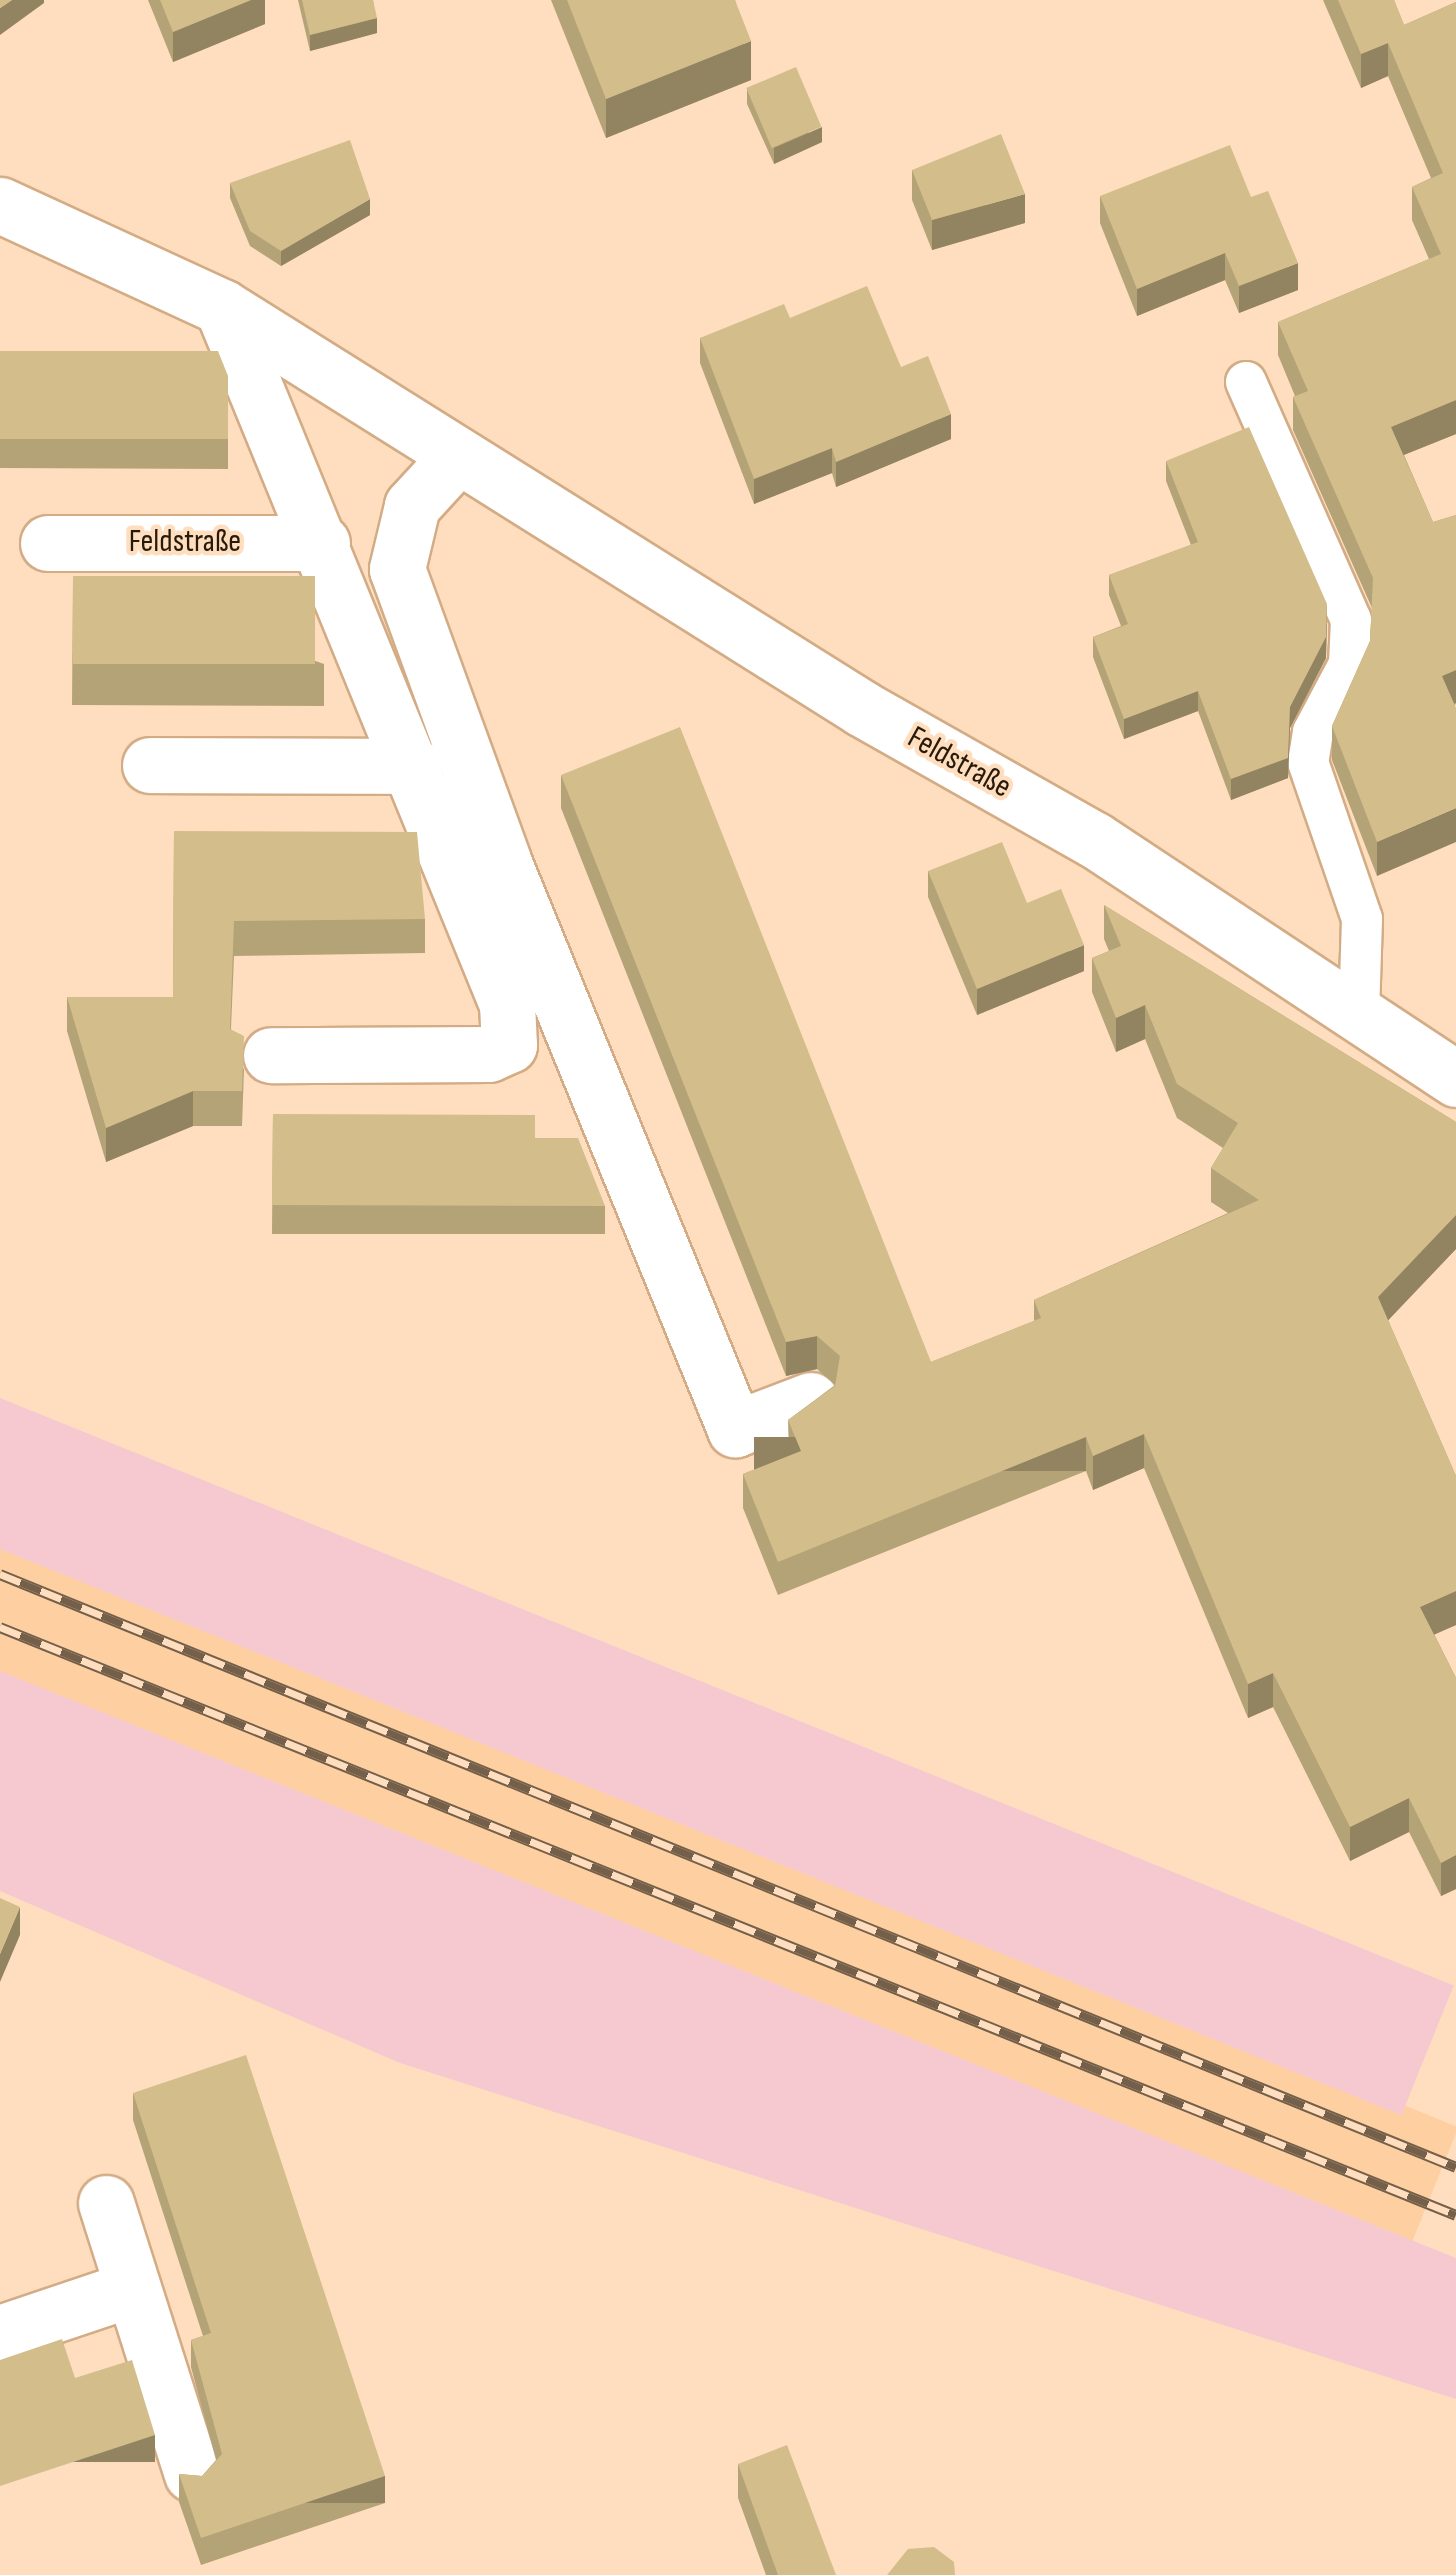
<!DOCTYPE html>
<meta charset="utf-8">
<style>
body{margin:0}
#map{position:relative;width:1456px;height:2575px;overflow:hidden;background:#fedebe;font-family:"Sofia Sans Condensed",sans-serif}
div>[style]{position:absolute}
.built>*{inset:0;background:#fed0a1;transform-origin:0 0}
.green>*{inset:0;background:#f6c9d0;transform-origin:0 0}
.roads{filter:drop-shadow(2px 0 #d3ac85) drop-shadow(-2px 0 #d3ac85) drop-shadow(0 2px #d3ac85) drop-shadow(0 -2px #d3ac85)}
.service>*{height:40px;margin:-20px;padding:0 20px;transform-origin:20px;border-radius:20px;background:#fff}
.minor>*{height:55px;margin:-27.5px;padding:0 27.5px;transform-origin:27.5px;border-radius:27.5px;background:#fff}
.rail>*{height:11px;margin-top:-5.5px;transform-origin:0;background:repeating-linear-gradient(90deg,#fedebe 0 22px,#74604a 0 44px);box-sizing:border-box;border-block:2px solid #74604a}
.wall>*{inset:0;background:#b5a378}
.shaded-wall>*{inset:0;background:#938461;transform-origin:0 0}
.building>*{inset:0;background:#d2bd8b;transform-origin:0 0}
span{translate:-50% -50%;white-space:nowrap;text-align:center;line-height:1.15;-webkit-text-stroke:9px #fedebe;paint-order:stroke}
.street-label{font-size:32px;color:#281a0a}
</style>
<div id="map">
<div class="built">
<i style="left:0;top:1538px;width:1573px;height:133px;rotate:22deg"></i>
</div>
<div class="green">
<i style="left:0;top:1398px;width:1568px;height:140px;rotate:22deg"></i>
<i style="clip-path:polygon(0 1671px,1456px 2258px,1456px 2399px,400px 2063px,0 1891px)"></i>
</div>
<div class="roads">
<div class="service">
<i style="left:1246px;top:382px;width:260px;rotate:66.2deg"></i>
<i style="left:1351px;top:620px;width:44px;rotate:92.6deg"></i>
<i style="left:1349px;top:664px;width:77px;rotate:117.9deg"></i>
<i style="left:1313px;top:732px;width:30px;rotate:99deg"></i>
<i style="left:1308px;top:762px;width:166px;rotate:71deg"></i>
<i style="left:1362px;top:919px;width:94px;rotate:91.8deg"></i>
</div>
<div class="minor">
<i style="left:0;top:205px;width:244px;rotate:24.7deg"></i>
<i style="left:222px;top:307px;width:757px;rotate:32.09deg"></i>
<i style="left:863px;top:709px;width:266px;rotate:29.5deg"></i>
<i style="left:1095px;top:840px;width:433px;rotate:33.5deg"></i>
<i style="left:222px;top:307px;width:753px;rotate:67.76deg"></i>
<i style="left:507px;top:1004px;width:41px;rotate:87.2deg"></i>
<i style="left:509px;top:1045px;width:22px;rotate:156deg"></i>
<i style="left:489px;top:1054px;width:218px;rotate:179.7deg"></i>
<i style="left:455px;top:459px;width:64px;rotate:132.5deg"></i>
<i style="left:412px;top:506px;width:65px;rotate:103.4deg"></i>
<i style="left:397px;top:569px;width:311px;rotate:70deg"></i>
<i style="left:503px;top:861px;width:614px;rotate:67.78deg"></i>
<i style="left:735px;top:1429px;width:81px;rotate:-20.9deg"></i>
<i style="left:48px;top:543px;width:274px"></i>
<i style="left:150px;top:765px;width:264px;rotate:0.2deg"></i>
<i style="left:106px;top:2203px;width:284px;rotate:72.4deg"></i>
<i style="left:0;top:2333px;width:135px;rotate:-18.6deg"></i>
</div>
</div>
<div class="rail">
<i style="left:0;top:1574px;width:1572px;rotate:22.16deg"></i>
<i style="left:0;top:1627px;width:1570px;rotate:21.99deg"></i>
</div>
<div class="wall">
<i style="clip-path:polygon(148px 0,265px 0,265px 24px,173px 62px)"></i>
<i style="clip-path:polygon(298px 0,373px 0,377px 33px,310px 51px)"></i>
<i style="clip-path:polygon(551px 0,735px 0,751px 80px,606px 138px)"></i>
<i style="clip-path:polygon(1323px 0,1394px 0,1404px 25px,1456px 2px,1456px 434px,1404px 455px,1433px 522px,1456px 515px,1456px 703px,1377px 876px,1332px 760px,1332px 726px,1370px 641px,1372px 608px,1293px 430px,1293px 397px,1295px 396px,1278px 355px,1278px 322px,1429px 259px,1412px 220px,1412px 187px,1431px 178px,1388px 76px,1361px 88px)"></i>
<i style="clip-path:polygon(747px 89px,822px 142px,774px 164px,747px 104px)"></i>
<i style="clip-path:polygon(912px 170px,1025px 223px,932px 250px,912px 200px)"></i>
<i style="clip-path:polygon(230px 183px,370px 215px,281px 266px,250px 246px,230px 198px)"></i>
<i style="clip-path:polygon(1100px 196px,1251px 197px,1298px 290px,1239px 313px,1225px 280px,1137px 316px,1100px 223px)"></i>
<i style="clip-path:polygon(790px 318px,901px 367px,951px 439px,836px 487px,832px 473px,754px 504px,700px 363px,700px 338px)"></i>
<i style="clip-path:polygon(0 351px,228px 376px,228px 469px,0 468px)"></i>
<i style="clip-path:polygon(1166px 461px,1327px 624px,1326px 658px,1290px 728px,1288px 778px,1231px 800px,1198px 711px,1124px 739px,1093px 657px,1093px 637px,1121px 626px,1109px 595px,1109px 575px,1191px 545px,1166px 481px)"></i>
<i style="clip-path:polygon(73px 576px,324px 664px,324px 706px,72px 705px)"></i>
<i style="clip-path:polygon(561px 775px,931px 1362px,1034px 1321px,1034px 1300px,1228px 1213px,1211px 1202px,1211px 1168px,1223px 1148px,1177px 1118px,1145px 1039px,1116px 1052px,1092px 992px,1092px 958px,1109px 951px,1104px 939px,1104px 905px,1456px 1122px,1456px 1249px,1388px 1320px,1456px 1476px,1456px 1625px,1434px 1634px,1456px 1678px,1456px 1889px,1441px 1896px,1409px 1832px,1350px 1861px,1273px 1707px,1248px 1718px,1144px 1468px,1093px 1490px,1086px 1471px,778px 1595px,743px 1508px,743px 1474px,789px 1456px,788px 1420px,835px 1385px,817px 1369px,786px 1376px,561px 808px)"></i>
<i style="clip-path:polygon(174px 831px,425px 919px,425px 953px,234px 956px,231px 1029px,244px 1070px,242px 1126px,193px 1126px,106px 1162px,67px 1031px,67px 997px,173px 997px)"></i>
<i style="clip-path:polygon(928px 871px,1027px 903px,1084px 971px,977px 1015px,928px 897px)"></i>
<i style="clip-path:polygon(273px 1114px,535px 1138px,605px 1206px,605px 1234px,272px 1234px)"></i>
<i style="clip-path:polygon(133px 2093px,385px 2503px,201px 2565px,179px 2502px,179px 2474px,202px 2476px,216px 2460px,191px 2367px,191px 2340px,203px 2336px,133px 2120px)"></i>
<i style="clip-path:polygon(738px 2464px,836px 2575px,766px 2575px,738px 2498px)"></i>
</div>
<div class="shaded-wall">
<i style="clip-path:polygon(12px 0,44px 0,44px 3px,0 35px,0 8px)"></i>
<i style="clip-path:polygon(251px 0,265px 0,265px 24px,173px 62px,173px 32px)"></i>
<i style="clip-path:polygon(377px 18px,377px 33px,310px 51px,310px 35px)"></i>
<i style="clip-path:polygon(751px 41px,751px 80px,606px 138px,606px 99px)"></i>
<i style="clip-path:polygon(1388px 43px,1388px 76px,1361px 88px,1361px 54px)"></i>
<i style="clip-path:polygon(822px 127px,822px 142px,774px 164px,774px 148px)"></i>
<i style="clip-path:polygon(1025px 194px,1025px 223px,932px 250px,932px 220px)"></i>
<i style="clip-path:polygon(370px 199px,370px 215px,281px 266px,281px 251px)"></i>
<i style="clip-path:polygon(1225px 253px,1225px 280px,1137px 316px,1137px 289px)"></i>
<i style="clip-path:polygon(1298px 263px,1298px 290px,1239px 313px,1239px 286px)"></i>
<i style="clip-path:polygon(1456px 400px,1456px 434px,1391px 460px,1391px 427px)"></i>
<i style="clip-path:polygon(951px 414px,951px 439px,836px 487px,836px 462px)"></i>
<i style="clip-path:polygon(832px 448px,832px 473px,754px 504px,754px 479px)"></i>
<i style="clip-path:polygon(1327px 604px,1326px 658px,1290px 728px,1288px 778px,1231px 800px,1231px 779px,1290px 707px)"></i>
<i style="clip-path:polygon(1456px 670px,1456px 703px,1442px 709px,1442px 676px)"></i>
<i style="clip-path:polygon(1198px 691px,1198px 711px,1124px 739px,1124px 719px)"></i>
<i style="clip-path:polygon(1456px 808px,1456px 842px,1377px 876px,1377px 842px)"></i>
<i style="clip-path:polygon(1084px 945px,1084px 971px,977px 1015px,977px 989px)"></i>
<i style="clip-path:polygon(1145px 1005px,1145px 1039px,1116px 1052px,1116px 1018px)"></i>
<i style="clip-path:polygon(193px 1091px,193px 1126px,106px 1162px,106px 1128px)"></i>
<i style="clip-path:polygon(1456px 1215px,1456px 1249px,1378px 1331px,1378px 1297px)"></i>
<i style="clip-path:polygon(817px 1336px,817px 1369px,786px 1376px,786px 1342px)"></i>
<i style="clip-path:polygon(1144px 1434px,1144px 1468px,1093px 1490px,1093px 1456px)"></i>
<i style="left:1086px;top:1437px;width:34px;height:332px;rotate:90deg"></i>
<i style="clip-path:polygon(1456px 1591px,1456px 1625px,1420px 1641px,1420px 1607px)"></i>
<i style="clip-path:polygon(1273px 1673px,1273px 1707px,1248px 1718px,1248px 1684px)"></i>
<i style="clip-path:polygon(1409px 1798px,1409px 1832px,1350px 1861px,1350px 1827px)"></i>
<i style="clip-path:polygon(1456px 1855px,1456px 1889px,1441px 1896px,1441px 1863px)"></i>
<i style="clip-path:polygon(20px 1907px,20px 1935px,0 1982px,0 1954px)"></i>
<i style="left:155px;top:2435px;width:27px;height:163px;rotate:90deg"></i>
<i style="left:385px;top:2476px;width:27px;height:194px;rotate:90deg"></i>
</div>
<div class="building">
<i style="clip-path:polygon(0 0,12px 0,0 8px)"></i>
<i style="clip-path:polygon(160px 0,251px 0,173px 32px)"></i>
<i style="clip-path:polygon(302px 0,373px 0,377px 18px,310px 35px)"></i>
<i style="clip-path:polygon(567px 0,735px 0,751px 41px,606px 99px)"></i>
<i style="clip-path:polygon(1338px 0,1394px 0,1404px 25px,1456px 2px,1456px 400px,1391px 427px,1433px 522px,1456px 515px,1456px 670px,1442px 676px,1456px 708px,1456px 808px,1377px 842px,1332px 726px,1370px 641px,1373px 578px,1293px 397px,1308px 391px,1278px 322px,1441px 254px,1412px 187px,1443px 173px,1388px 43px,1361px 54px)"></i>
<i style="left:796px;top:67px;width:65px;height:54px;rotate:67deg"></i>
<i style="clip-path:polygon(1001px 134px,1025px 194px,932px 220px,912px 170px)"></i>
<i style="clip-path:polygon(350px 140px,370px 199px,281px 251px,250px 231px,230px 183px)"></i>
<i style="clip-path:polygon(1230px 145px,1251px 197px,1268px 191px,1298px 263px,1239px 286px,1225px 253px,1137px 289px,1100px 196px)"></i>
<i style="clip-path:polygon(867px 286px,901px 367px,928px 356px,951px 414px,836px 462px,832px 448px,754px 479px,700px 338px,784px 304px,790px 318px)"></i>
<i style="clip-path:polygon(0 351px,218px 351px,228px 376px,228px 439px,0 439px)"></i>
<i style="clip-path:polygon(1249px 427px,1327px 604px,1326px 637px,1290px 707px,1288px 758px,1231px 779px,1198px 691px,1124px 719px,1093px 637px,1128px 624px,1109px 575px,1198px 542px,1166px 461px)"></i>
<i style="left:73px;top:576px;width:242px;height:88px"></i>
<i style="clip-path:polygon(680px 727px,931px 1362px,1041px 1318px,1034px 1300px,1259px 1200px,1211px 1168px,1238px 1123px,1177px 1084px,1145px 1005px,1116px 1018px,1092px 958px,1121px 946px,1104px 905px,1456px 1122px,1456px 1215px,1378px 1297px,1456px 1476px,1456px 1591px,1420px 1607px,1456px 1678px,1456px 1855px,1441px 1863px,1409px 1798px,1350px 1827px,1273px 1673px,1248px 1684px,1144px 1434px,1093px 1456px,1086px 1437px,778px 1562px,743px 1474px,801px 1451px,788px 1420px,835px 1386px,840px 1356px,817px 1336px,786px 1342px,561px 775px)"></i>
<i style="clip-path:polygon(174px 831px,417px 832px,425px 919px,234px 921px,230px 1029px,244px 1036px,242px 1091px,193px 1091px,106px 1128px,67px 997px,173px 997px)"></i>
<i style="clip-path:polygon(1002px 842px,1027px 903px,1061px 889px,1084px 945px,977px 989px,928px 871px)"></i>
<i style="clip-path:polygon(273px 1114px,535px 1115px,535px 1138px,578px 1138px,605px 1206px,272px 1205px)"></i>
<i style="clip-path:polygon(0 1898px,20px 1907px,0 1954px)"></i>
<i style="clip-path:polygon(246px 2055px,385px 2476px,201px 2538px,179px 2474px,202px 2476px,222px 2454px,191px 2340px,211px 2333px,133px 2093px)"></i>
<i style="clip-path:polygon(62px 2339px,75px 2378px,132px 2360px,155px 2435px,0 2486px,0 2360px)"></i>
<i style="clip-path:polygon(787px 2445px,836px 2575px,778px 2575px,738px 2464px)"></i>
<i style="clip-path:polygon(934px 2547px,954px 2562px,955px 2575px,887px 2575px,908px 2549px)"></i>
</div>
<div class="street-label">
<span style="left:185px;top:542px">Feldstraße</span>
<span style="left:959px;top:763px;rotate:29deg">Feldstraße</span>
</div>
</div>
